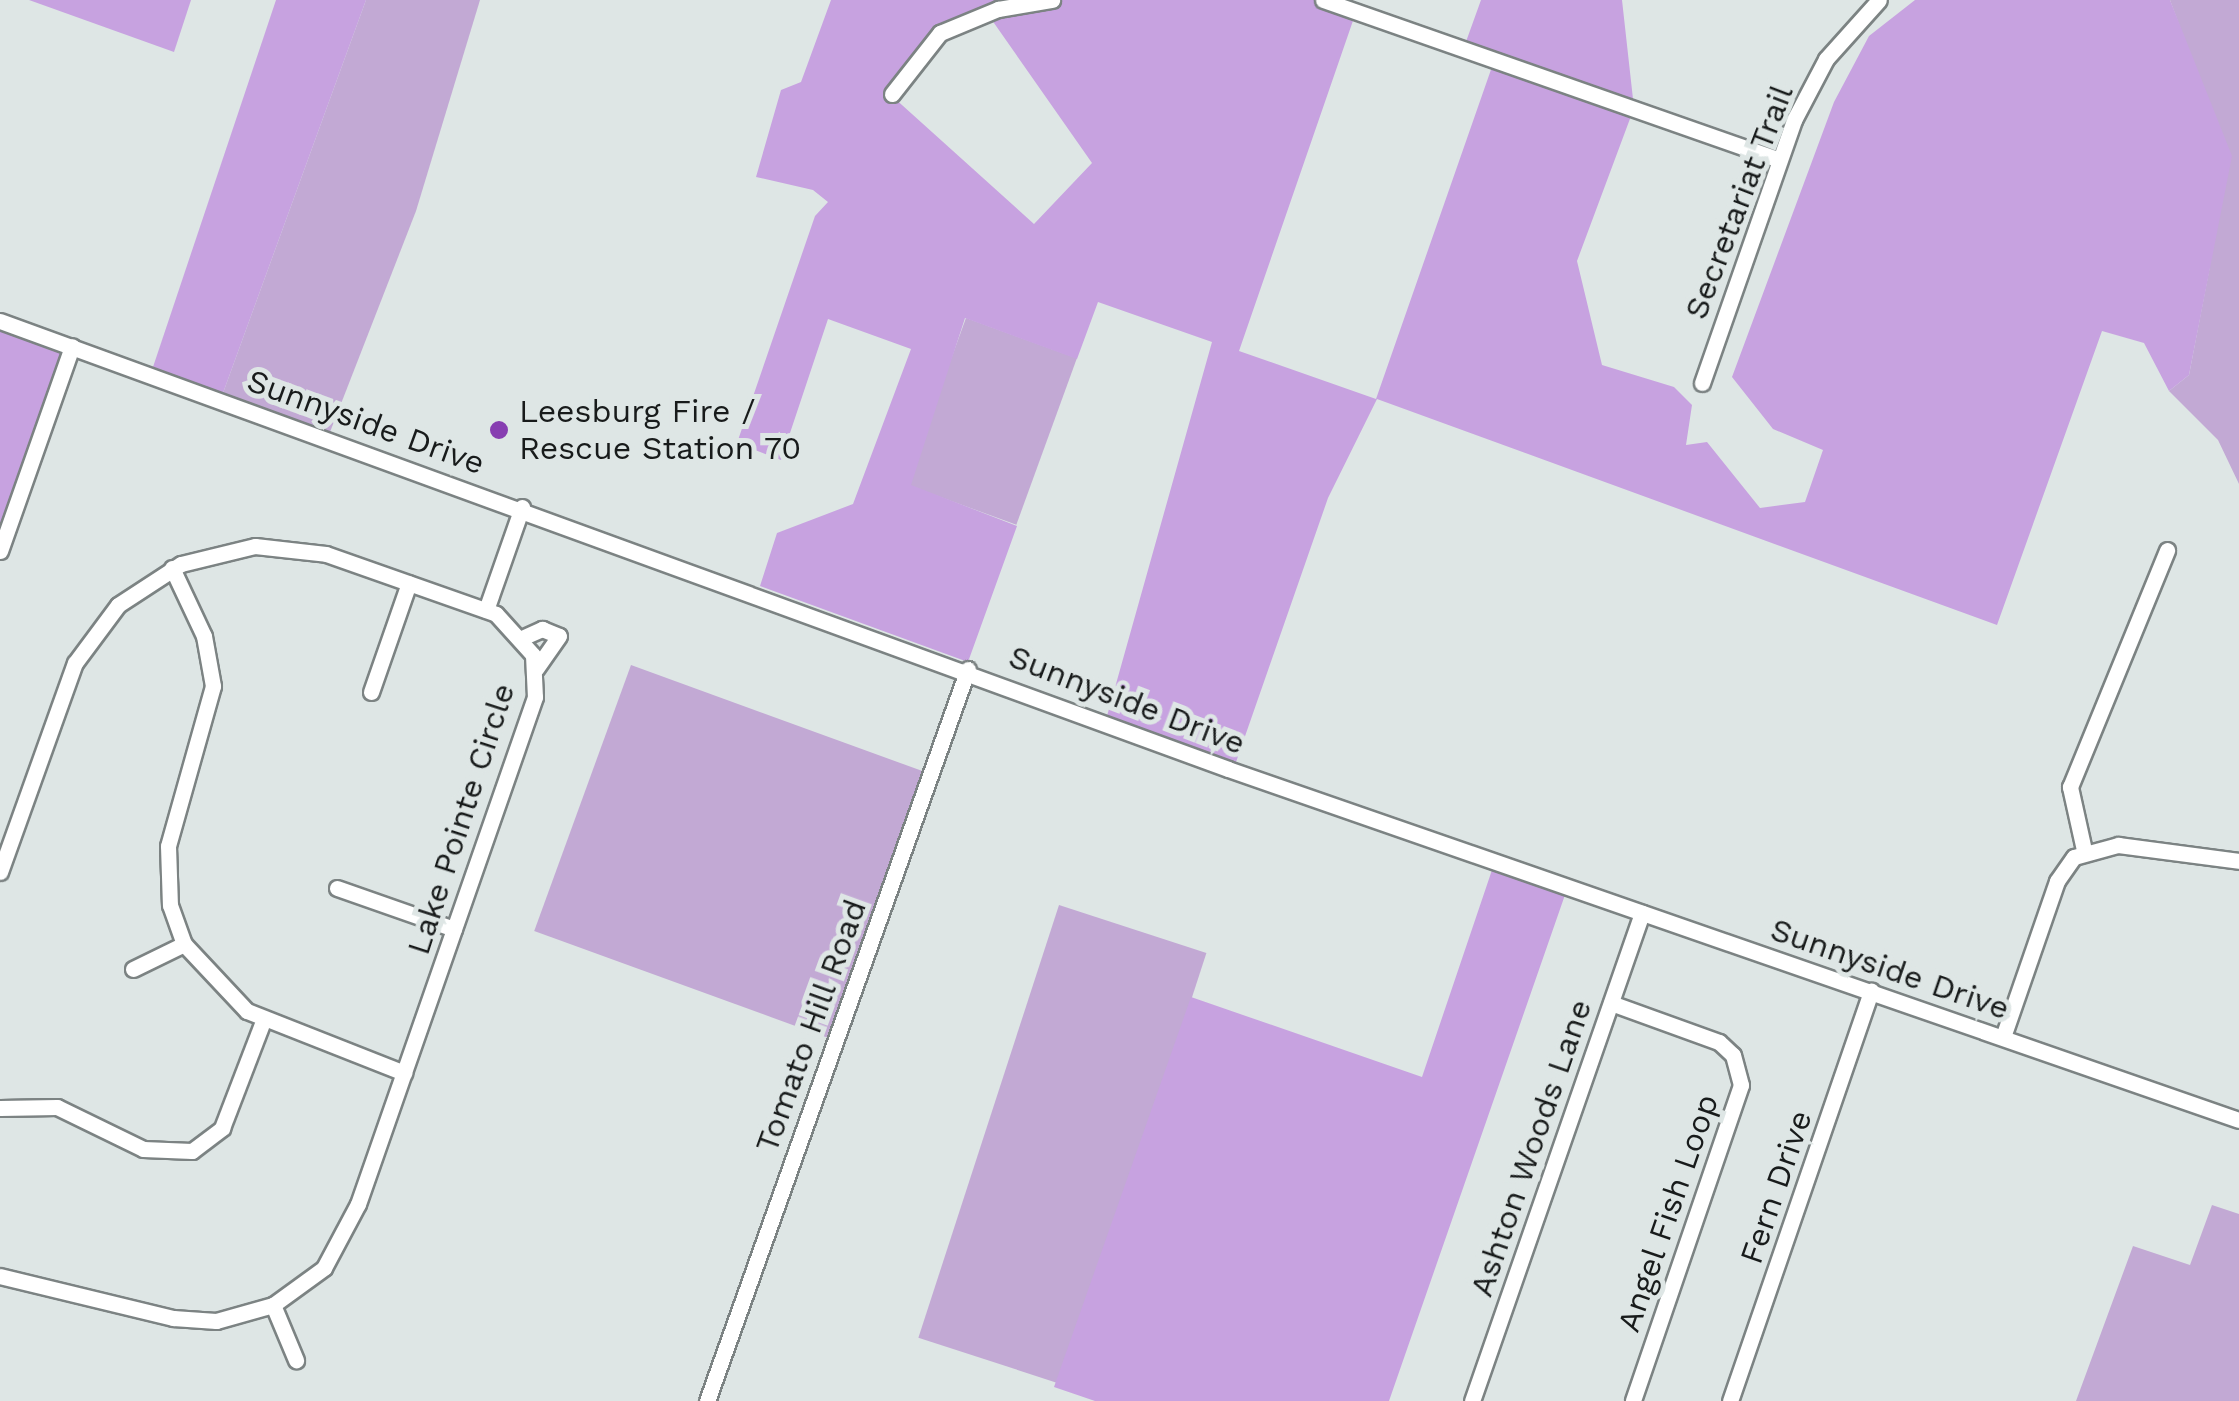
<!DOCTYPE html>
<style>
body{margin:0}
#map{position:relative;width:2239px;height:1401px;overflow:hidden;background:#dee6e5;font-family:"Work Sans",sans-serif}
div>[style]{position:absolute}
.green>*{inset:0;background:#c2a9d4;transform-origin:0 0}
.forest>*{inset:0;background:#c7a2e0}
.roads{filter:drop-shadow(2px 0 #7c8383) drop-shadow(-2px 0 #7c8383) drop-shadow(0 2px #7c8383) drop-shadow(0 -2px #7c8383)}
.minor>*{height:15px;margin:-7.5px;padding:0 7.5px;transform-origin:7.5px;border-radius:7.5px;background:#fff}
.dots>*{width:28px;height:28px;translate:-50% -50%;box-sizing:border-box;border:5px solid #dee6e5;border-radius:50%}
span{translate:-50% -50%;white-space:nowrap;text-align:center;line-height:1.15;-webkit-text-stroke:10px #dee6e5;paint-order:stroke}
.street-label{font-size:32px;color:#181b1b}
.poi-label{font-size:32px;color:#181b1b}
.left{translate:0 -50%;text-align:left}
</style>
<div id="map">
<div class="green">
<i style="clip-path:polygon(366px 0,480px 0,416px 211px,330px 432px,223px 393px)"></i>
<i style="clip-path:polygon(2170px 0,2239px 0,2239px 484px,2218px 440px,2169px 391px,2189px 375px,2210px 266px,2187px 46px)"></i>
<i style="left:966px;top:318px;width:118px;height:177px;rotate:20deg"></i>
<i style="left:631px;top:665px;width:316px;height:283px;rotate:20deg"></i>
<i style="left:1059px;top:905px;width:155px;height:455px;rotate:18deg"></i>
<i style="clip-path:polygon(2212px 1205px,2239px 1214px,2239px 1401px,2076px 1401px,2133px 1246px,2190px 1265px)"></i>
</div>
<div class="forest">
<i style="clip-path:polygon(29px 0,191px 0,174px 52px)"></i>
<i style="clip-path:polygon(276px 0,366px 0,223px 393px,153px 367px)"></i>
<i style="clip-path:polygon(evenodd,831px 0,1323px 0,1356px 12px,1239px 351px,1376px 399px,1494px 61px,1463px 50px,1481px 0,1622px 0,1634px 108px,1577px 261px,1602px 365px,1674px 387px,1692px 405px,1686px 445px,1707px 442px,1760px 508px,1805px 502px,1823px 450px,1773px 429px,1732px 377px,1834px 102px,1869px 36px,1915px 0,2170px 0,2232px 156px,2189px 375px,2169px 391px,2144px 343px,2102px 331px,1997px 625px,1377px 399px,1328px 498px,1235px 765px,1107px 716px,1212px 342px,1098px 302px,1077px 359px,965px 318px,911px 485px,1017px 526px,968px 662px,760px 586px,777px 533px,853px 504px,911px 349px,828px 319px,781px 460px,737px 443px,815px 216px,828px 202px,813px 190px,756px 177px,781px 90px,801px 82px,831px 0,987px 13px,1092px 163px,1034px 224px,892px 96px,944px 32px,987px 13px)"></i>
<i style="clip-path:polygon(0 327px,65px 350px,0 535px)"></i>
<i style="clip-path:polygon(1493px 867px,1566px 892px,1389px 1401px,1095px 1401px,1054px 1387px,1191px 997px,1422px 1077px)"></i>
</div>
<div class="roads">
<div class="minor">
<i style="left:1323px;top:0;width:483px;rotate:19.3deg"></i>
<i style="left:892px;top:94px;width:78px;rotate:-51.8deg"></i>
<i style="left:940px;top:33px;width:63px;rotate:-22.5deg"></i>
<i style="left:998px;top:9px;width:55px;rotate:-9.5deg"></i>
<i style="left:0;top:321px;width:1307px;rotate:20.04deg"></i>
<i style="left:1228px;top:769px;width:1070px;rotate:19.15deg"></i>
<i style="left:1702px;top:383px;width:279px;rotate:-70.7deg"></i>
<i style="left:1794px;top:120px;width:69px;rotate:-62.3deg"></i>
<i style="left:1826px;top:59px;width:79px;rotate:-48.1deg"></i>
<i style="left:0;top:551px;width:217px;rotate:-70.6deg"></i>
<i style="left:172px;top:568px;width:75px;rotate:64.8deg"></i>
<i style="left:204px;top:636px;width:51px;rotate:79.8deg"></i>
<i style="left:213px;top:686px;width:166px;rotate:105.7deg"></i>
<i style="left:168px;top:846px;width:59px;rotate:88.1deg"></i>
<i style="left:170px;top:905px;width:41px;rotate:70.3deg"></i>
<i style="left:184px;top:944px;width:92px;rotate:46.8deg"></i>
<i style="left:247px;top:1011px;width:169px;rotate:21.5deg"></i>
<i style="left:486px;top:610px;width:109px;rotate:-70.7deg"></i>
<i style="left:524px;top:637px;width:20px;rotate:-24deg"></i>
<i style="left:542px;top:629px;width:18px;rotate:22deg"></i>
<i style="left:559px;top:636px;width:40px;rotate:124.9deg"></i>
<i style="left:371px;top:692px;width:115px;rotate:-70.8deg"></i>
<i style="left:2084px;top:850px;width:65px;rotate:-102.5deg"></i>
<i style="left:2070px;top:787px;width:256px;rotate:-67.7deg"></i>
<i style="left:0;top:872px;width:222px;rotate:-70.3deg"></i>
<i style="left:75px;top:663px;width:72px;rotate:-53.4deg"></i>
<i style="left:118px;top:605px;width:75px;rotate:-33.1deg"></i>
<i style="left:181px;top:564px;width:76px;rotate:-13.7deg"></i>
<i style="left:255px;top:546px;width:71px;rotate:6.4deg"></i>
<i style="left:326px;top:554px;width:180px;rotate:19.4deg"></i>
<i style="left:496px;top:614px;width:55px;rotate:47.9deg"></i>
<i style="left:533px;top:655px;width:42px;rotate:87.3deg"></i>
<i style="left:535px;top:697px;width:537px;rotate:109.24deg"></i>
<i style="left:358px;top:1204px;width:72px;rotate:118deg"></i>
<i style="left:324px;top:1268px;width:63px;rotate:144deg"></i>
<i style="left:273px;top:1305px;width:59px;rotate:164.3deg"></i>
<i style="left:216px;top:1321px;width:43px;rotate:-176deg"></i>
<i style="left:173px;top:1318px;width:178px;rotate:-166.4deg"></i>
<i style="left:337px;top:888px;width:124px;rotate:19.3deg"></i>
<i style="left:133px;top:969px;width:57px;rotate:-26.1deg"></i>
<i style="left:1611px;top:1003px;width:115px;rotate:19.9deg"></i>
<i style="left:1719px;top:1042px;width:19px;rotate:43deg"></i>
<i style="left:1733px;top:1055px;width:31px;rotate:75deg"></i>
<i style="left:1741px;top:1085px;width:334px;rotate:108.9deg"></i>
<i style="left:2003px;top:1037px;width:165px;rotate:-70.9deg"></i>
<i style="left:2057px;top:881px;width:29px;rotate:-55deg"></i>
<i style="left:2074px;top:857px;width:46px;rotate:-15.3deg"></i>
<i style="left:2118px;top:845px;width:122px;rotate:7.5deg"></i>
<i style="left:0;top:1108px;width:57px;rotate:-1deg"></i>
<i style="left:57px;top:1107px;width:96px;rotate:26deg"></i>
<i style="left:143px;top:1149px;width:49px;rotate:2.3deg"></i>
<i style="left:192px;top:1151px;width:38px;rotate:-37deg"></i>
<i style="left:222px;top:1128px;width:115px;rotate:-69deg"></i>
<i style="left:273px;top:1305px;width:60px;rotate:67.3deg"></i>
<i style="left:707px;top:1401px;width:777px;rotate:-70.38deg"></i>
<i style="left:1472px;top:1401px;width:517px;rotate:-70.79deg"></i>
<i style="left:1730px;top:1401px;width:434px;rotate:-71deg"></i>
</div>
</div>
<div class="dots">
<i style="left:499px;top:430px;background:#873eb1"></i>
</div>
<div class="street-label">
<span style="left:1739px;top:202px;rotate:-69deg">Secretariat Trail</span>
<span style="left:366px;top:422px;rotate:20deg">Sunnyside Drive</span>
<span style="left:1127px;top:700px;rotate:21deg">Sunnyside Drive</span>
<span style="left:461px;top:819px;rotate:-72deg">Lake Pointe Circle</span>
<span style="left:1890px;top:969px;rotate:19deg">Sunnyside Drive</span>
<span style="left:811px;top:1026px;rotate:-70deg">Tomato Hill Road</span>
<span style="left:1531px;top:1148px;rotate:-71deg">Ashton Woods Lane</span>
<span style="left:1776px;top:1187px;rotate:-71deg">Fern Drive</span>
<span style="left:1668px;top:1213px;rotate:-71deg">Angel Fish Loop</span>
</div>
<div class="poi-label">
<span class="left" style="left:519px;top:430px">Leesburg Fire /<br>Rescue Station 70</span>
</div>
</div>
